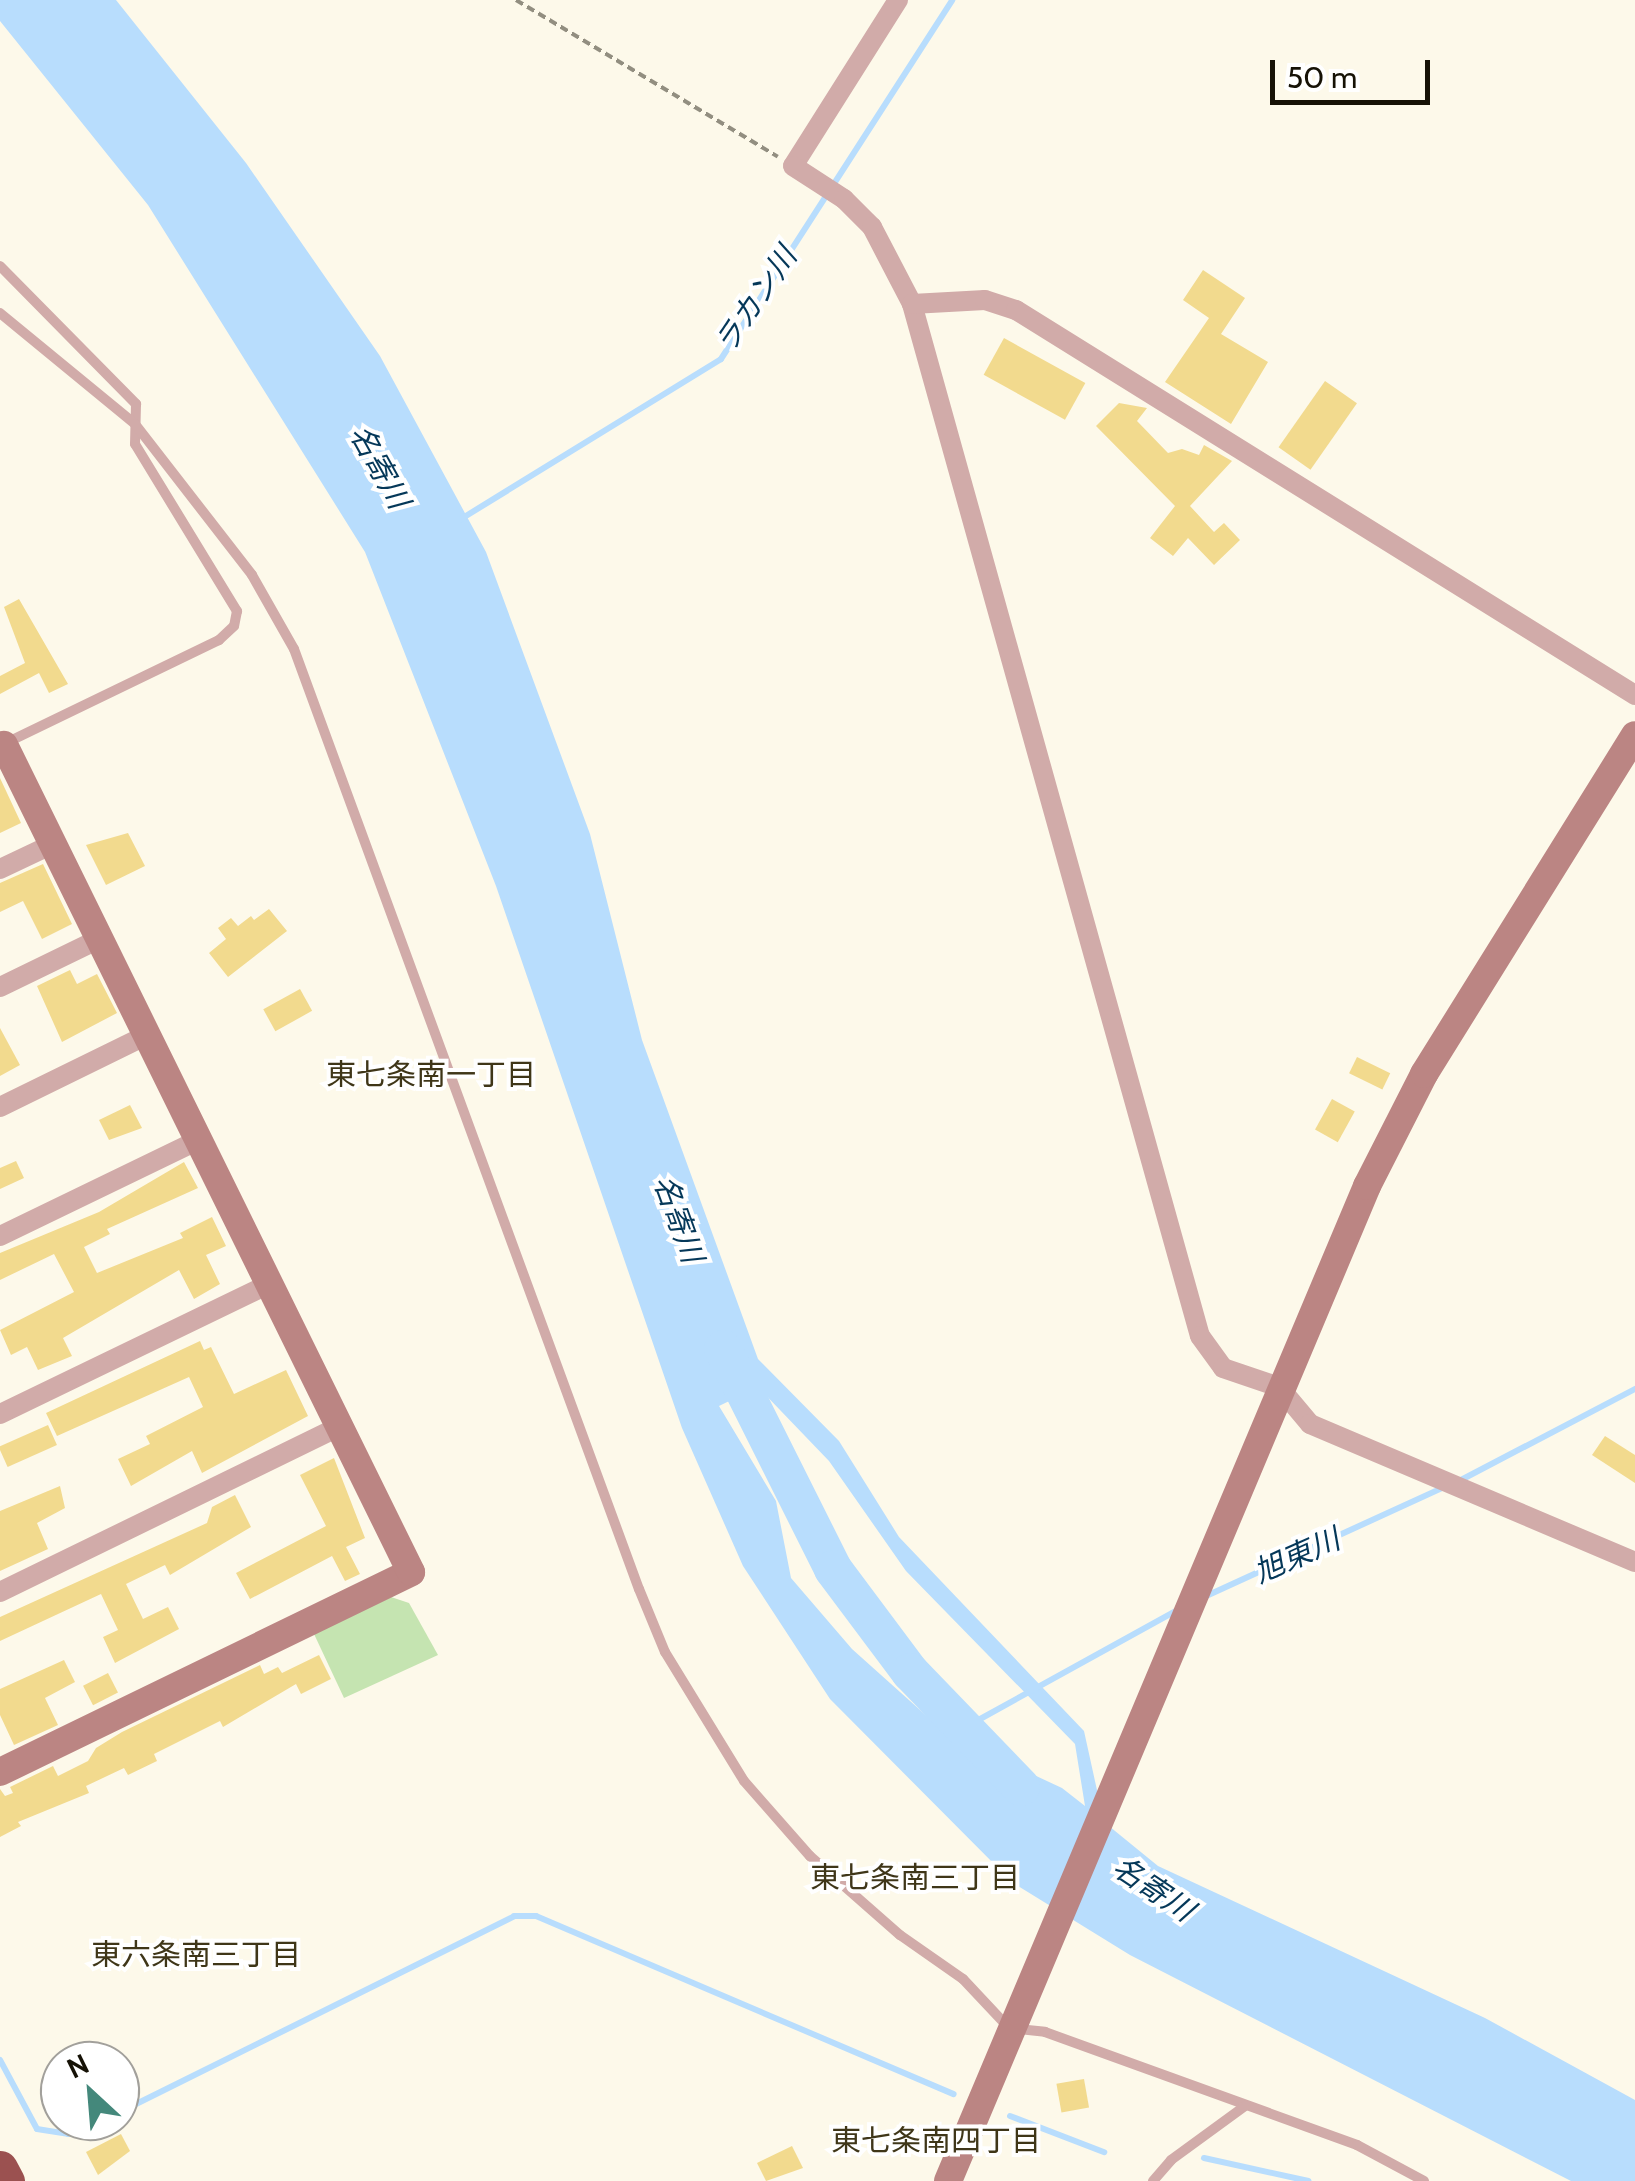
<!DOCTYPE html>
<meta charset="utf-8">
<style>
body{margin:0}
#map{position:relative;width:1635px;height:2181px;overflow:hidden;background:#fdf9ea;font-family:Cabin,"Noto Sans JP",sans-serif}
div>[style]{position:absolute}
.green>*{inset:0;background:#c5e4b1}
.water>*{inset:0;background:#b8ddfd}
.stream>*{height:6px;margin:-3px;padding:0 3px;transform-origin:3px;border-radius:3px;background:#b8ddfd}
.river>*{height:38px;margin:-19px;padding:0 19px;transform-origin:19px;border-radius:19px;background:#b8ddfd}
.building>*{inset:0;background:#f2da8e;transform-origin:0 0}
.path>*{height:4px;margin-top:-2px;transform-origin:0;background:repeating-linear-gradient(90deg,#928e80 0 8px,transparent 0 13px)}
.lane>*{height:10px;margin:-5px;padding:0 5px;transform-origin:5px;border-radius:5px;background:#d1aba9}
.street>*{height:20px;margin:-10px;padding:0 10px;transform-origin:10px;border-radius:10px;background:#d1aba9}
.secondary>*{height:28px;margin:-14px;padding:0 14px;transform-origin:14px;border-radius:14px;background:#bb8583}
.highway>*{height:35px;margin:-17.5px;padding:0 17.5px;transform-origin:17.5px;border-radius:17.5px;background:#9b5150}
span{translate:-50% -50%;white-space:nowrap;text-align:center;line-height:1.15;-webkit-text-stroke:8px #fff;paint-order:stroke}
.water-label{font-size:30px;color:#053859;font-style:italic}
.neighbourhood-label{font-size:30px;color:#3f3618}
.north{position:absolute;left:40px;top:2041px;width:100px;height:100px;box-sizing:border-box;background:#fff;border:2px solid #a2a09b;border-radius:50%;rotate:334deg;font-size:28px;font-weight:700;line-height:40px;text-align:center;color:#161206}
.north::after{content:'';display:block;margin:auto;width:35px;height:45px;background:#44887b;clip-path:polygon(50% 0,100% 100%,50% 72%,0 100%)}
.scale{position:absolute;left:1270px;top:60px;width:160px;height:45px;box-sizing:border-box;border:5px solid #161206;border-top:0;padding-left:12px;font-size:30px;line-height:35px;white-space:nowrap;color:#161206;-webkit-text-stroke:8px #fff;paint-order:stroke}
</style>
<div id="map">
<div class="green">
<i style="clip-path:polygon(391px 1597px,409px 1603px,438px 1655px,344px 1698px,314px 1634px)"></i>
</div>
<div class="water">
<i style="clip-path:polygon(evenodd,0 0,116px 0,246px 163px,380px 356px,486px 552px,590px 834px,642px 1040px,758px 1359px,839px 1441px,899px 1537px,1084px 1731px,1104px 1822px,1158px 1866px,1485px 2018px,1635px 2100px,1635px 2181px,1571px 2181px,1130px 1955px,1013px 1883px,830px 1699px,743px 1566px,682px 1428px,496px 886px,365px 552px,148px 205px,0 21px,0 0,758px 1387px,829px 1461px,906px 1571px,1075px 1744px,1085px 1806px,1062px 1788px,948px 1735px,852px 1649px,791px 1578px,776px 1501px,719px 1406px,758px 1387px)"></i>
</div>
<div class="stream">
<i style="left:461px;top:519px;width:305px;rotate:-31.6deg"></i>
<i style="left:721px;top:359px;width:427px;rotate:-57.2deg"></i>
<i style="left:1459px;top:1481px;width:199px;rotate:-27.6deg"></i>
<i style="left:1204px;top:1597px;width:267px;rotate:-24.6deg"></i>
<i style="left:962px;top:1729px;width:248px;rotate:-28.9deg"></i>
<i style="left:0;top:2060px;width:78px;rotate:61.8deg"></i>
<i style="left:37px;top:2129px;width:31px;rotate:9deg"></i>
<i style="left:68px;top:2134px;width:35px;rotate:-22deg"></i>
<i style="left:120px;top:2112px;width:440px;rotate:-26.4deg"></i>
<i style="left:514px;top:1916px;width:22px"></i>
<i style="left:536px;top:1916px;width:454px;rotate:23.1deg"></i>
<i style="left:1010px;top:2116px;width:101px;rotate:21deg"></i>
<i style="left:1204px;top:2158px;width:107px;rotate:12.4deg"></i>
</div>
<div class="river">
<i style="left:723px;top:1349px;width:246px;rotate:63.4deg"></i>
<i style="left:833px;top:1569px;width:129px;rotate:53.2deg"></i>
<i style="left:910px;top:1672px;width:160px;rotate:46deg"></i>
</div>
<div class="building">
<i style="clip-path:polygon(1203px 270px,1245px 298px,1221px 334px,1268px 362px,1231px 424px,1165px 382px,1209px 318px,1183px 300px)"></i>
<i style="left:1004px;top:338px;width:93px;height:42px;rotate:29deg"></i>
<i style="left:1325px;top:381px;width:39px;height:81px;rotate:35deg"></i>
<i style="clip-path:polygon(1119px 403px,1147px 408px,1137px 421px,1168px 453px,1182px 449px,1199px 455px,1204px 445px,1232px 461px,1190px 506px,1214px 532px,1224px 523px,1240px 540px,1214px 565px,1188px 538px,1173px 556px,1150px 538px,1175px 506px,1096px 426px)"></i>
<i style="clip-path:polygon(19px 599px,68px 684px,49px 693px,39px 673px,0 694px,0 676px,25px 663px,4px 607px)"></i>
<i style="clip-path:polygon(0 778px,21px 823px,0 833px)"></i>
<i style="clip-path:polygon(128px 833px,145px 866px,106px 885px,86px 845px)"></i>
<i style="clip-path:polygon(43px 864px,72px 924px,42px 939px,23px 901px,0 912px,0 883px)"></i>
<i style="clip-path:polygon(269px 909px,287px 931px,228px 977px,209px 953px,226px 939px,218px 928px,231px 918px,238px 926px,251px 916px,254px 920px)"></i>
<i style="clip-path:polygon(70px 970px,77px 984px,97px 974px,117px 1013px,62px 1042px,37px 986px)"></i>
<i style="left:300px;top:989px;width:25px;height:42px;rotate:61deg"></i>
<i style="clip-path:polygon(0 1028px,20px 1065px,0 1076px)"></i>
<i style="left:1357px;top:1057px;width:37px;height:18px;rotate:26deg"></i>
<i style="left:1332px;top:1099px;width:26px;height:35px;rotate:29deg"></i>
<i style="clip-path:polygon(130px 1105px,142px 1128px,109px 1140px,99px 1120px)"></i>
<i style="clip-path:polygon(16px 1161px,24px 1178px,0 1189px,0 1168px)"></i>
<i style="clip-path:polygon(184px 1162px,198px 1188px,107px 1229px,110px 1234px,84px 1247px,97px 1273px,183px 1238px,180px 1233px,212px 1217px,226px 1246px,206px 1255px,220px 1284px,194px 1299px,179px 1270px,63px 1338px,72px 1356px,38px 1370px,27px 1347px,11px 1355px,0 1330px,74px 1292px,54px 1254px,0 1280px,0 1253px,99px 1212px)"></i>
<i style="clip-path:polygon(200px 1341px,204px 1350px,211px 1347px,234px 1394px,286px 1370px,308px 1416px,202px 1473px,192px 1451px,131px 1486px,118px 1459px,150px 1444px,146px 1436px,203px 1407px,189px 1377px,57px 1436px,46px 1413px)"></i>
<i style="left:48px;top:1425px;width:22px;height:54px;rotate:66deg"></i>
<i style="clip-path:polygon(1605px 1436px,1635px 1455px,1635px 1483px,1592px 1455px)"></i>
<i style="clip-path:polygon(334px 1458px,365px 1538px,346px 1547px,360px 1574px,345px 1581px,332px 1556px,250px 1599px,236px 1573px,326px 1526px,300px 1475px)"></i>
<i style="clip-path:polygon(60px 1486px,65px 1508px,37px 1523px,48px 1549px,0 1571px,0 1511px)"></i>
<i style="clip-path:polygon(235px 1495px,251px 1527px,170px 1575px,165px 1565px,126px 1584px,143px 1619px,168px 1607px,179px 1629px,115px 1663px,103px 1637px,118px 1630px,101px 1594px,0 1641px,0 1617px,207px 1523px,212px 1507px)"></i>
<i style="clip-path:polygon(319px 1655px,331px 1679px,301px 1694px,296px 1684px,223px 1727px,220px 1721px,154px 1754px,157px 1761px,128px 1775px,124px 1768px,86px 1786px,89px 1793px,18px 1822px,21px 1826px,0 1837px,0 1789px,5px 1796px,13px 1793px,10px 1787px,53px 1766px,58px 1776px,88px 1761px,96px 1748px,122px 1732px,260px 1665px,264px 1674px,278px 1667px,282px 1673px)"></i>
<i style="clip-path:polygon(64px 1660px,75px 1682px,45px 1698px,58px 1725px,14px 1745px,0 1715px,0 1689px)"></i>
<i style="left:108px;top:1673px;width:22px;height:28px;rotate:63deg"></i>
<i style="left:1084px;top:2079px;width:29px;height:28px;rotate:80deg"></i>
<i style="clip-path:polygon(121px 2134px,130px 2151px,98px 2175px,86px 2152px)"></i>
<i style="clip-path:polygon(792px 2146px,803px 2168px,766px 2181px,757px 2163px)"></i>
</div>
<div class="path">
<i style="left:516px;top:0;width:305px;rotate:30.9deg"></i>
</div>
<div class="lane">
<i style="left:0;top:266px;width:194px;rotate:45.4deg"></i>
<i style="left:136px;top:404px;width:40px;rotate:91.4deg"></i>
<i style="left:135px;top:444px;width:196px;rotate:58.6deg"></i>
<i style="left:237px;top:611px;width:15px;rotate:101deg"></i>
<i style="left:234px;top:626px;width:21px;rotate:137deg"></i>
<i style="left:219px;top:640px;width:239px;rotate:154.2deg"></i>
<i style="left:0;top:313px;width:175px;rotate:39.4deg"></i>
<i style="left:135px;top:424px;width:191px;rotate:52.2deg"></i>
<i style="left:252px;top:575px;width:85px;rotate:60.4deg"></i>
<i style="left:294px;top:649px;width:1001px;rotate:69.85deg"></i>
<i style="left:639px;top:1589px;width:68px;rotate:67.6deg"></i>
<i style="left:665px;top:1652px;width:151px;rotate:58.5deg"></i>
<i style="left:744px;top:1781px;width:100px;rotate:48.7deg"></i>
<i style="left:810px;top:1856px;width:120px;rotate:41.3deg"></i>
<i style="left:900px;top:1935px;width:77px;rotate:34.9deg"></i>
<i style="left:963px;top:1979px;width:67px;rotate:46.8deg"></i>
<i style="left:1009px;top:2028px;width:36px;rotate:6deg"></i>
<i style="left:1045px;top:2032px;width:332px;rotate:19.9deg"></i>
<i style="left:1357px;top:2145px;width:76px;rotate:28.2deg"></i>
<i style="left:1153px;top:2181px;width:28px;rotate:-49deg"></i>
<i style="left:1171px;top:2160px;width:92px;rotate:-36.1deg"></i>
</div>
<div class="street">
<i style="left:898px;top:0;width:196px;rotate:122.3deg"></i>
<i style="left:793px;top:166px;width:61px;rotate:32.9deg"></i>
<i style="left:844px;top:199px;width:40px;rotate:45deg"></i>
<i style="left:872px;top:227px;width:87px;rotate:62.5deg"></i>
<i style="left:912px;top:304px;width:1071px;rotate:74.41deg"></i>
<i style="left:1200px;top:1336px;width:39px;rotate:54deg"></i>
<i style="left:1223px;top:1368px;width:59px;rotate:18.7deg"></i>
<i style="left:1279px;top:1387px;width:48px;rotate:50deg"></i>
<i style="left:1310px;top:1424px;width:353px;rotate:23deg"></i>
<i style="left:912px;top:304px;width:73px;rotate:-3.1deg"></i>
<i style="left:985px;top:300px;width:33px;rotate:18deg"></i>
<i style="left:1016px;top:310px;width:729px;rotate:31.88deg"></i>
<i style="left:0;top:869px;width:59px;rotate:-25.3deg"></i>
<i style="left:0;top:987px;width:110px;rotate:-25.9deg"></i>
<i style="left:0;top:1107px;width:164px;rotate:-26.1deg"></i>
<i style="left:0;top:1236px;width:221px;rotate:-25.8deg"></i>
<i style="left:0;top:1414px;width:301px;rotate:-25.8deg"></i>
<i style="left:0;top:1592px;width:378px;rotate:-26deg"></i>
</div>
<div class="secondary">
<i style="left:0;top:1772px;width:457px;rotate:-25.9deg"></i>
<i style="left:411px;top:1572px;width:922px;rotate:-116.2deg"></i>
<i style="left:948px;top:2181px;width:1080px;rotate:-67.16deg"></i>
<i style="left:1367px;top:1186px;width:126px;rotate:-63deg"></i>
<i style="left:1424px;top:1074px;width:399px;rotate:-58.1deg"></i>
</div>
<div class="highway">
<i style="left:0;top:2168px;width:15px;rotate:62deg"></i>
</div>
<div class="water-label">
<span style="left:756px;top:300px;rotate:-56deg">ラカン川</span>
<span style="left:379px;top:467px;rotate:61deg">名寄川</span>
<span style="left:678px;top:1219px;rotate:70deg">名寄川</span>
<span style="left:1297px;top:1556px;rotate:-24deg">旭東川</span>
<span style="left:1153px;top:1889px;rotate:34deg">名寄川</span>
</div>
<div class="neighbourhood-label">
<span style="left:431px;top:1075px">東七条南一丁目</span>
<span style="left:915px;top:1878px">東七条南三丁目</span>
<span style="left:196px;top:1955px">東六条南三丁目</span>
<span style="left:936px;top:2141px">東七条南四丁目</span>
</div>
<div class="north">N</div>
<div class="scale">50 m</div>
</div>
